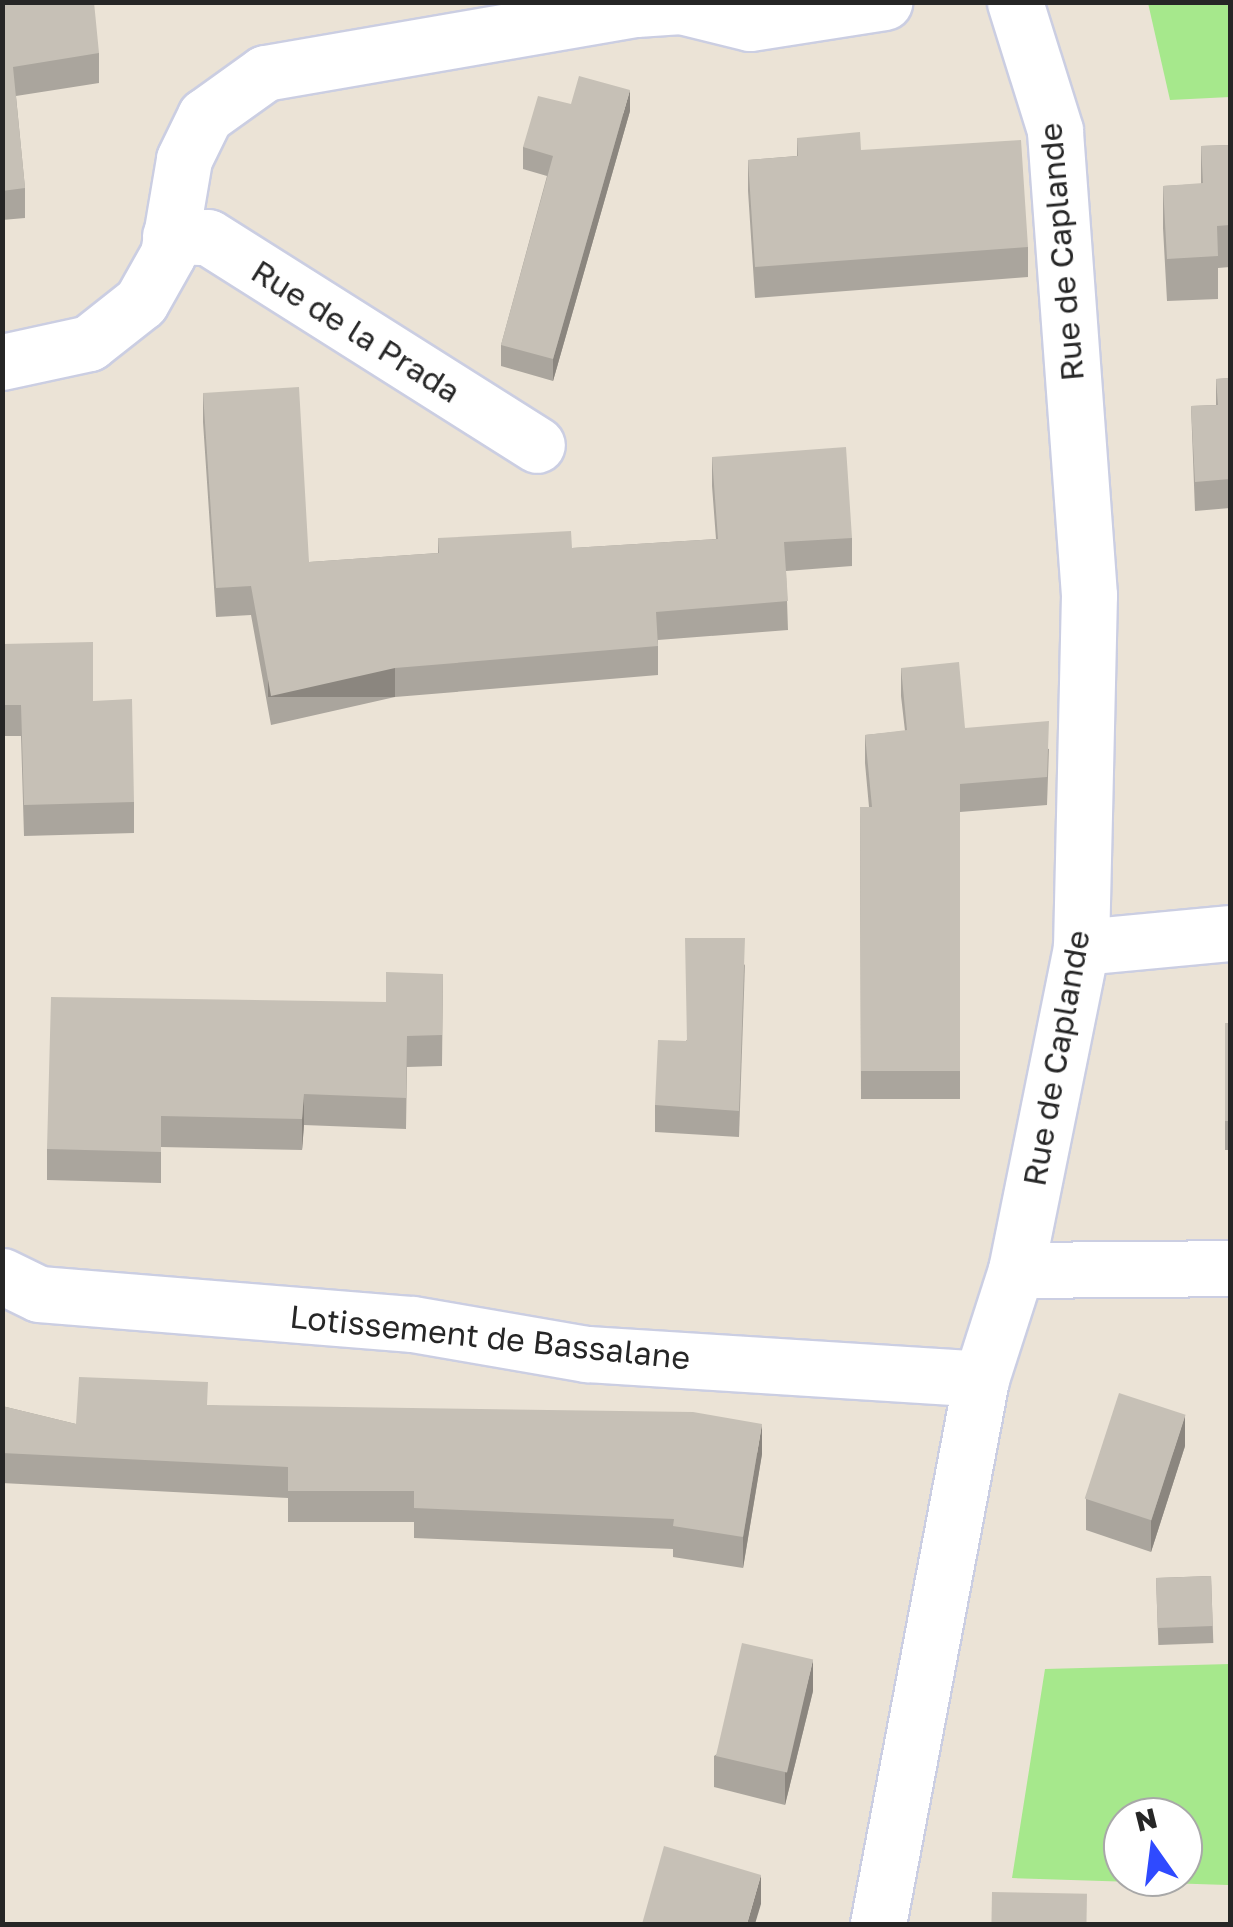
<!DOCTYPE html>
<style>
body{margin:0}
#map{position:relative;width:1233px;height:1927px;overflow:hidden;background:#ebe3d6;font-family:"Golos Text",sans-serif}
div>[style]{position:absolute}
.green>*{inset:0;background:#a6e88c}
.roads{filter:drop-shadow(2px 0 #cbcee2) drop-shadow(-2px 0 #cbcee2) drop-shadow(0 2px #cbcee2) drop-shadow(0 -2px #cbcee2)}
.minor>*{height:55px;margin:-27.5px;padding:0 27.5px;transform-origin:27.5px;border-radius:27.5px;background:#fff}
.wall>*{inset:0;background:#aaa59d;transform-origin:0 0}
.shaded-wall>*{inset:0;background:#8b867f;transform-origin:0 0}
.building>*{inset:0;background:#c6c0b6;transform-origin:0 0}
span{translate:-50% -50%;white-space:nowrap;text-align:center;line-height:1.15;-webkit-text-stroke:8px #fff;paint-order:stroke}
.street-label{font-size:32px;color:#262626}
.frame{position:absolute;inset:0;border:5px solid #262626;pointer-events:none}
.north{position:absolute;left:1103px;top:1797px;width:100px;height:100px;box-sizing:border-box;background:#fff;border:2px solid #a8a8a8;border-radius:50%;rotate:346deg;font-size:28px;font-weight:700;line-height:40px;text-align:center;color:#262626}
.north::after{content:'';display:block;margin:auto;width:35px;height:45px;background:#2f4aff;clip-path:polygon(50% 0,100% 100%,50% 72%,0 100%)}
</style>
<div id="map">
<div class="green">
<i style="clip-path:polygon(1148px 3px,1230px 3px,1230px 97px,1170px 100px)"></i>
<i style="clip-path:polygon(evenodd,1230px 1664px,1230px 1924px,1228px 1885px,1012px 1878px,1045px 1669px,1230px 1664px,1123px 1817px,1183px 1817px,1183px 1877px,1123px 1877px,1123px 1817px)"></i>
</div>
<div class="roads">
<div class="minor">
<i style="left:170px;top:236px;width:38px;rotate:2deg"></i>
<i style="left:208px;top:237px;width:389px;rotate:32.3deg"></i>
<i style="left:2px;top:362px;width:89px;rotate:-12.3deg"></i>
<i style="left:89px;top:343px;width:66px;rotate:-38.3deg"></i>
<i style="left:141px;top:302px;width:55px;rotate:-60.6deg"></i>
<i style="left:168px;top:254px;width:96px;rotate:-80.4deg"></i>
<i style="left:184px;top:159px;width:48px;rotate:-64deg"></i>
<i style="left:205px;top:116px;width:74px;rotate:-35.6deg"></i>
<i style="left:265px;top:73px;width:376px;rotate:-9.8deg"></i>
<i style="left:636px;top:9px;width:45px;rotate:-3.8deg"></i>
<i style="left:681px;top:6px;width:71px;rotate:13.8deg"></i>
<i style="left:750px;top:23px;width:136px;rotate:-8.9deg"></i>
<i style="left:1081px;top:947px;width:150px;rotate:-5.4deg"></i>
<i style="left:1016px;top:1270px;width:214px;rotate:-0.5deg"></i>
<i style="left:2px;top:1276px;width:41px;rotate:25.9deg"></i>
<i style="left:39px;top:1294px;width:375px;rotate:4.6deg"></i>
<i style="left:413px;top:1324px;width:177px;rotate:9.8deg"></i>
<i style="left:587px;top:1354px;width:395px;rotate:3.6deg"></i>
<i style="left:878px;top:1924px;width:555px;rotate:-79.3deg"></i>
<i style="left:981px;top:1379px;width:114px;rotate:-72.2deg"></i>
<i style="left:1016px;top:1270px;width:329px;rotate:-78.6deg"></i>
<i style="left:1081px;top:947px;width:352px;rotate:-88.7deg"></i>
<i style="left:1089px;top:595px;width:466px;rotate:-94.2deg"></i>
<i style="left:1055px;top:130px;width:134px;rotate:-107.4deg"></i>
</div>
</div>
<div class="wall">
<i style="clip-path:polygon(2px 2px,99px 53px,99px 83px,16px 96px,25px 188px,25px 218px,2px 220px)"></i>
<i style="clip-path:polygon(630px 111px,553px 381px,501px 366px,501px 345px,547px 176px,523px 169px,523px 147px)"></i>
<i style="clip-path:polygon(797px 138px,861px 150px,1028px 247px,1028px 277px,755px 298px,748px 191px,748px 160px,797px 156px)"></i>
<i style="clip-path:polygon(1230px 145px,1230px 267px,1218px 268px,1218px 299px,1167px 301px,1163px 228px,1163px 186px,1201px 184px,1201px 146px)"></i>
<i style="clip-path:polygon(1230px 378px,1230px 508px,1195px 511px,1191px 406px,1216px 405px,1216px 379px)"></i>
<i style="clip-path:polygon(203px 393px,309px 562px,438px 553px,438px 538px,572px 548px,716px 539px,712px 486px,712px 457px,852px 538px,852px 566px,786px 571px,788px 630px,658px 640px,658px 675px,395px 697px,271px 725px,251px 615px,216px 617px,203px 422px)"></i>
<i style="clip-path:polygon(2px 644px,93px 701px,134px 802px,134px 833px,24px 836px,21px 736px,2px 736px)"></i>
<i style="clip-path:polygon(901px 668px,965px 728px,1049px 749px,1047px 805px,960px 812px,960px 1099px,861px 1099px,860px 807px,869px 807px,865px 763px,865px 735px,905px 731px,901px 696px)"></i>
<i style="clip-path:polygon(745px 964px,739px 1137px,655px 1132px,655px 1105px,686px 1041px)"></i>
<i style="clip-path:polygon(443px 974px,442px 1066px,407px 1067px,406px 1129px,304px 1125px,302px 1150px,161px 1147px,161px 1183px,47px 1180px,47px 1149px,386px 1002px)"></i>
<i style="left:1225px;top:1023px;width:5px;height:127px"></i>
<i style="clip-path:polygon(208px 1405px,762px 1454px,743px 1568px,673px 1557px,673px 1549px,414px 1538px,414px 1522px,288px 1522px,288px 1498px,2px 1483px,2px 1406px,76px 1424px)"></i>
<i style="clip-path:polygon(1185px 1446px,1151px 1552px,1086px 1530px,1086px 1499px)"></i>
<i style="left:1211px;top:1576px;width:67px;height:55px;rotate:88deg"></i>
<i style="clip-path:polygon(813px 1691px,785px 1805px,714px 1787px,714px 1756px)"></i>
</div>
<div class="shaded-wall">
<i style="clip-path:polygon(630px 90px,630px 111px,553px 381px,553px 359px)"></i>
<i style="left:395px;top:668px;width:29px;height:127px;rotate:90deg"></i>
<i style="clip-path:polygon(304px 1094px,304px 1125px,302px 1150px,302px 1119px)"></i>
<i style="clip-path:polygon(1185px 1415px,1185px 1446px,1151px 1552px,1151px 1521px)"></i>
<i style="clip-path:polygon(762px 1424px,762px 1454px,743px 1568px,743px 1537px)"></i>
<i style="clip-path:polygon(813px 1660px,813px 1691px,785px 1805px,785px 1774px)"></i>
<i style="clip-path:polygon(761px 1875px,761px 1904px,755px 1924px,747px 1924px)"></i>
</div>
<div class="building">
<i style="clip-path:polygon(2px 2px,94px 2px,99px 53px,13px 67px,25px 188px,2px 191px)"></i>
<i style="clip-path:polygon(579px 76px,630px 90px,553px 359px,501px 345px,553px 156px,523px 147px,538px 96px,571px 104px)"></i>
<i style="clip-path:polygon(860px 132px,861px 150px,1021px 140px,1028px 247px,755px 267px,748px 160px,798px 156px,797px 138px)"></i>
<i style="clip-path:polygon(1230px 145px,1230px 225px,1217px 226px,1218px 256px,1167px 259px,1163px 186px,1203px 183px,1201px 146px)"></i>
<i style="clip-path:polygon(1230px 378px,1230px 479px,1195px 482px,1191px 406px,1218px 405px,1216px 379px)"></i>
<i style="clip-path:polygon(299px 387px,309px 562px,439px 553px,438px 538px,571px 531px,572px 548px,718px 539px,712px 457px,846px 447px,852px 538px,784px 542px,788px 601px,656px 612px,658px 646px,395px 668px,271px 696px,251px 586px,216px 588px,203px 393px)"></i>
<i style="clip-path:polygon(93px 642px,93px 701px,132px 699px,134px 802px,24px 805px,21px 705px,2px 705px,2px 644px)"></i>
<i style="clip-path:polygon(959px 662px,965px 728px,1049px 721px,1047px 777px,960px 784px,960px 1071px,861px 1071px,860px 807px,872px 807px,865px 735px,907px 730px,901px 668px)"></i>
<i style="clip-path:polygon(685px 938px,745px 938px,739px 1111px,655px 1105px,658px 1040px,687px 1041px)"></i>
<i style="clip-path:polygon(386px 972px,443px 974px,442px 1035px,407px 1036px,406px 1098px,304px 1094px,302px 1119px,161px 1116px,161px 1152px,47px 1149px,51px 997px,386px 1002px)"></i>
<i style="left:1225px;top:1023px;width:5px;height:98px"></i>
<i style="clip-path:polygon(79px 1377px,208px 1382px,207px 1405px,693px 1412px,762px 1424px,743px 1537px,673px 1526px,674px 1519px,414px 1508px,414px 1491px,288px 1491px,288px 1467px,2px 1453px,2px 1406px,76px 1424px)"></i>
<i style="left:1119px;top:1393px;width:70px;height:111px;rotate:18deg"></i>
<i style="left:1211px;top:1576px;width:50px;height:55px;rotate:88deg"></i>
<i style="left:742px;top:1643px;width:73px;height:116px;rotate:13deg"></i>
<i style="clip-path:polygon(664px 1846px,761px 1875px,747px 1924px,642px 1924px)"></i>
<i style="left:992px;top:1892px;width:95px;height:32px;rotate:1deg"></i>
</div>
<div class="street-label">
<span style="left:1061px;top:252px;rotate:-95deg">Rue de Caplande</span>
<span style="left:356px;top:331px;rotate:32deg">Rue de la Prada</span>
<span style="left:1056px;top:1058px;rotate:-80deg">Rue de Caplande</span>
<span style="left:490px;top:1337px;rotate:6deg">Lotissement de Bassalane</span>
</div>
<div class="frame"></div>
<div class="north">N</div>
</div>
